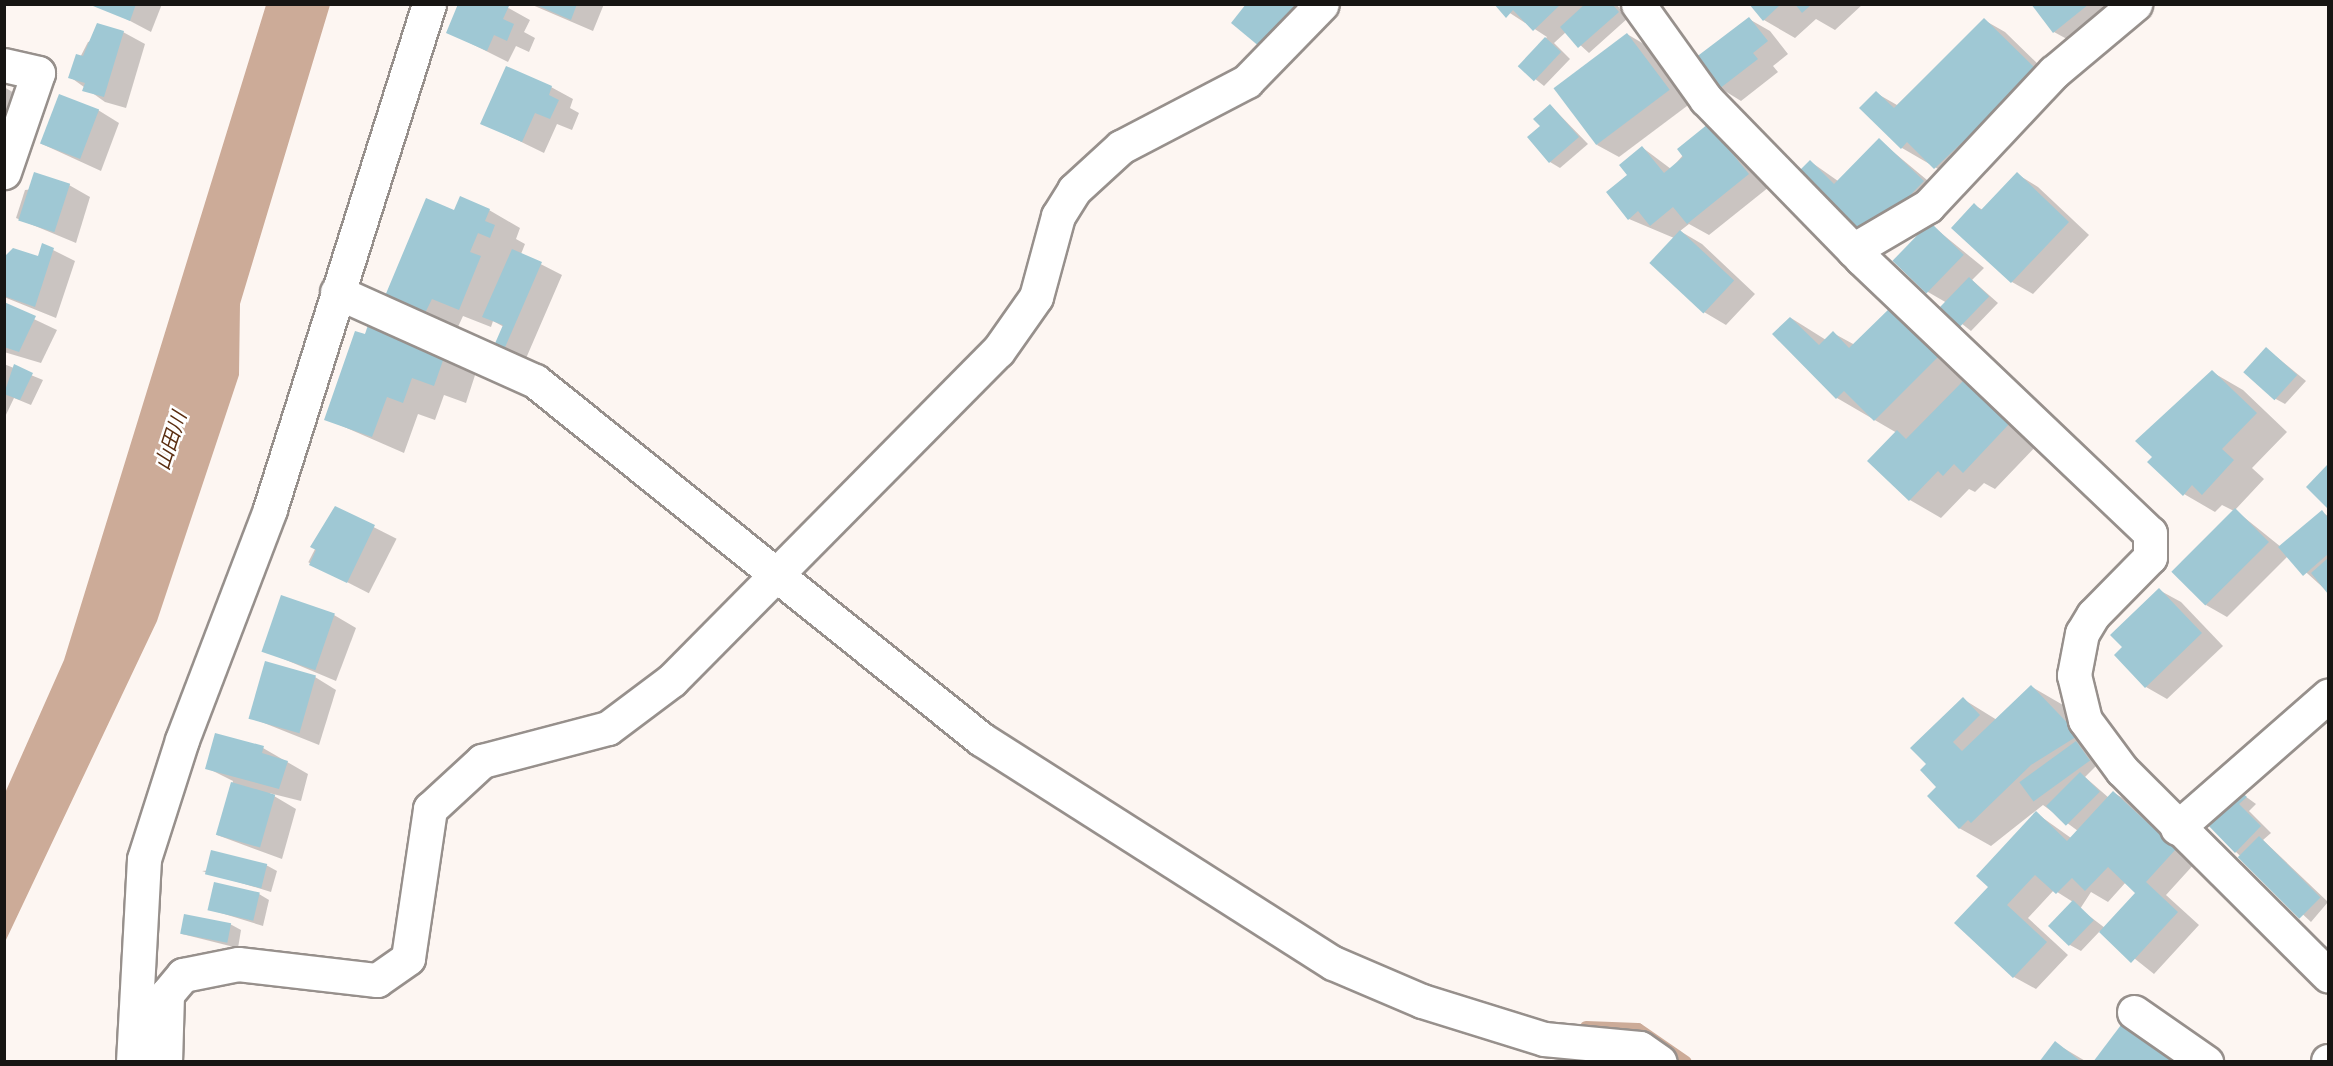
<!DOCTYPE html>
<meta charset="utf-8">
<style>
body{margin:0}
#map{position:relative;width:2333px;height:1066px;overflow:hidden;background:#fdf6f2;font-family:"DM Sans","Noto Sans JP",sans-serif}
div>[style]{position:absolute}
.water>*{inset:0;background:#ccab98}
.shadow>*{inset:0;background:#0003;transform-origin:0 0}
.stream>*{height:12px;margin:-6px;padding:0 6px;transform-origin:6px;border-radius:6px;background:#ccab98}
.building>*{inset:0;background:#9fc8d4;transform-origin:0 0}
.roads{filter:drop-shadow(2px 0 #97908c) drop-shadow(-2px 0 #97908c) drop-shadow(0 2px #97908c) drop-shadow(0 -2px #97908c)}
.minor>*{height:33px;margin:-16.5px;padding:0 16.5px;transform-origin:16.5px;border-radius:16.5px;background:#fff}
span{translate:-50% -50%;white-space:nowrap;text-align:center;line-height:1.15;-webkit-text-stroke:5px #fff;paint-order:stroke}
.water-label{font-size:20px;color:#5a2d10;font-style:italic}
.frame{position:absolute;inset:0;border:6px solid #171513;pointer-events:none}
</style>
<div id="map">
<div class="water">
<i style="clip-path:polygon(266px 5px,330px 5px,240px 304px,239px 375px,157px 621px,5px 942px,5px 793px,64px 660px)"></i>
</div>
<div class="shadow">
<i style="clip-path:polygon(98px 4px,162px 4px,151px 32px)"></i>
<i style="clip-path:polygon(460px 4px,501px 4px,530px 20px,524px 32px,535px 38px,529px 52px,516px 46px,508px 62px,448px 32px)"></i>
<i style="clip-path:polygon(530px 4px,604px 4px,593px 31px)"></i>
<i style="clip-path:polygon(1496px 4px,1616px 4px,1628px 18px,1589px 53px,1566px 32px,1554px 43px,1570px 59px,1544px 86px,1519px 66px,1547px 37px)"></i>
<i style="clip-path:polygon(1751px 4px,1863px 4px,1835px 30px,1816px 19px,1795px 38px,1764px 20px)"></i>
<i style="clip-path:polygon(2033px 4px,2117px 4px,2076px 44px,2054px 32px)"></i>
<i style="clip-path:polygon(1749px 19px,1770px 31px,1788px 54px,1773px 66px,1778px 72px,1741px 101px,1720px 88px)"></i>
<i style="clip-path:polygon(1984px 20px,2005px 32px,2042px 68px,1957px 180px,1902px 148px,1876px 93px,1897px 105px)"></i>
<i style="clip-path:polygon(123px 32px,145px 44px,126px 108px,105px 102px,70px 77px,88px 42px)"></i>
<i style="clip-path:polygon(1627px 34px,1649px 47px,1691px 103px,1619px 157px,1597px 145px)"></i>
<i style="clip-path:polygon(4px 87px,21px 97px,4px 158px)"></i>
<i style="clip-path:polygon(551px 87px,573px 99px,570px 108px,579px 113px,572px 130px,557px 124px,544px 153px,482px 123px)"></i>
<i style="clip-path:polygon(1551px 106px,1588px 144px,1560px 168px,1550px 162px,1542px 126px)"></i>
<i style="clip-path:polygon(98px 110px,119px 123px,101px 171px,42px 144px)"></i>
<i style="clip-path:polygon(1708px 126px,1730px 138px,1769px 187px,1709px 235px,1689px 224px,1680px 231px,1702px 244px,1755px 294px,1726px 325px,1704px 312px,1674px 238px,1629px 219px,1629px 175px,1643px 148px,1671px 169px)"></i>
<i style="clip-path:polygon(1879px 140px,1945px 195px,1859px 231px,1811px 162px,1838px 181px)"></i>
<i style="clip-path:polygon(2017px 174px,2038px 187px,2089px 235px,2033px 294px,2012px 282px,1953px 228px,1974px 205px,1983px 210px)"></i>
<i style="clip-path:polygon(69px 185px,90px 197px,76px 243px,16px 218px,25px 190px)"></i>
<i style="clip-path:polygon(489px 210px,520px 228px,516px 239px,525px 244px,521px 254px,562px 275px,524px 363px,495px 348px,504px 327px,493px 321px,491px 327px,463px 316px,457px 329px,387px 296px,455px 212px)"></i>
<i style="clip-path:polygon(1930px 224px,1984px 268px,1972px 280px,1998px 303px,1971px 331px,1942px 308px,1947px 303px,1928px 292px)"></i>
<i style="clip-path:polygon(43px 245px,75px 261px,56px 318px,4px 297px,7px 256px,39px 258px)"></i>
<i style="clip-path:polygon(4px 305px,57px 330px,41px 363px,4px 352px)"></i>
<i style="clip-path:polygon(1892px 308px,2041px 441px,1995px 489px,1984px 483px,1975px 492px,1969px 489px,1941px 518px,1910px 500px,1897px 433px,1837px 398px,1791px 318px,1826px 340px,1833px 333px,1855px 345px)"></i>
<i style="clip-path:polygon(370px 324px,477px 369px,466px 403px,444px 395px,435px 420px,418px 414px,404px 453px,326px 419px)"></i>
<i style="clip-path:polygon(2267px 349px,2306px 381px,2285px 404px,2274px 398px)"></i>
<i style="clip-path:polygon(4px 364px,43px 380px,31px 405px,14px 398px,4px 419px)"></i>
<i style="clip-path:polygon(2212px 372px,2243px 390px,2287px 432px,2252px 468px,2264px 479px,2235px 510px,2281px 547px,2322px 512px,2328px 516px,2328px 592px,2288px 556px,2227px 617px,2206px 605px,2234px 511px,2222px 505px,2215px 512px,2184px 494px)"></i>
<i style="clip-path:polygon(2328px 466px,2328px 506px,2308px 487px)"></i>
<i style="left:336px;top:508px;width:68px;height:61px;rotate:27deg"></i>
<i style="clip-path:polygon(2159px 590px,2181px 602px,2223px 646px,2167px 699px,2146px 687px,2124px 647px)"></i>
<i style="clip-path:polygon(334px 615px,356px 628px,336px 681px,267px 652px)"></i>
<i style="clip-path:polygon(315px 677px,336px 690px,319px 745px,249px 717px)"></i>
<i style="clip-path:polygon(evenodd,2032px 687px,2063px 705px,2109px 753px,2085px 777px,2109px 798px,2114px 793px,2135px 805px,2196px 862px,2166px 895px,2199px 925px,2154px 974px,2100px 931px,2081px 951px,2070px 945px,2051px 926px,2073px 902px,2054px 890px,2028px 918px,2068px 955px,2036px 989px,2014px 977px,1990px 887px,2036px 813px,2071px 838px,2078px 831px,2043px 805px,1991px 846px,1959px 828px,1929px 765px,1963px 699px,1997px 720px,2032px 687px,2126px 882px,2138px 893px,2105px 928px,2080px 909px,2091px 892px,2108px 902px,2126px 882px)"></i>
<i style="clip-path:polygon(263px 748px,308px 774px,301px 801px,269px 793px,296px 809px,282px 859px,217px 835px,233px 781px,207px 768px)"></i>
<i style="clip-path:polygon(2238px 791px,2256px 804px,2249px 811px,2271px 833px,2263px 840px,2328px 902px,2311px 922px,2236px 852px)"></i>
<i style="clip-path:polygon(266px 865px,277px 871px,271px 892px,202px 871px)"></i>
<i style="clip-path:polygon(259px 894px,269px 900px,263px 926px,208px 909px)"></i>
<i style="clip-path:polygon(230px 924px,241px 930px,238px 948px,182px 934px)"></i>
<i style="clip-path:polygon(2055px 1043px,2087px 1062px,2040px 1062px)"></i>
</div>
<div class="stream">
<i style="left:1586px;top:1027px;width:52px;rotate:2.2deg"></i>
<i style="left:1638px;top:1029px;width:58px;rotate:34.5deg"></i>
</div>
<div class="building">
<i style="clip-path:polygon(88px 4px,136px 4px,130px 21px)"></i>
<i style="clip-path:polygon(458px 4px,509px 6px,503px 19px,514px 24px,507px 41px,494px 35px,487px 51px,446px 33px)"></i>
<i style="clip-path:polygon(534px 4px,577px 4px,571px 20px)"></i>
<i style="clip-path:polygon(1246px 4px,1305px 4px,1266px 52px,1231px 23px)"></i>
<i style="clip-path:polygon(1494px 4px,1561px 4px,1533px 31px,1513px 10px,1506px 18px)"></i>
<i style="clip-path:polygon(1585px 4px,1612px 4px,1619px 12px,1578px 48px,1560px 27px)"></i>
<i style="clip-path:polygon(1749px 4px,1781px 4px,1763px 21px)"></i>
<i style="clip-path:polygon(1795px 4px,1812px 4px,1802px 13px)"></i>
<i style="clip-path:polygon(2031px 4px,2089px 4px,2053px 33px)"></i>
<i style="clip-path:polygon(1749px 17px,1768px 41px,1753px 53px,1758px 59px,1719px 89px,1695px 58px)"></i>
<i style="clip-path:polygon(1984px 18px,2038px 71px,1934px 169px,1907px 142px,1901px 149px,1859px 108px,1876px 91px,1894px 108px)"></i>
<i style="clip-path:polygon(97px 23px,124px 31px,104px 97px,82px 91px,85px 83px,68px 78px,76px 54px,83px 56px)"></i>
<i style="left:1627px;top:33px;width:71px;height:92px;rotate:53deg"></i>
<i style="left:1545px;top:37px;width:22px;height:40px;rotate:43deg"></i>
<i style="clip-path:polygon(506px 66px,552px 86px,549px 95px,559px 100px,550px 119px,535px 113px,522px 142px,480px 124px)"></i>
<i style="left:59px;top:94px;width:43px;height:53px;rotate:21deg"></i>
<i style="clip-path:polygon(1550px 104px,1579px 137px,1549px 163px,1527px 137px,1540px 126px,1533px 119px)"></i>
<i style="clip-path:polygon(1708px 124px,1749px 174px,1687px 224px,1673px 207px,1650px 226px,1638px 211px,1628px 220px,1606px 192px,1627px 175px,1619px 165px,1642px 146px,1664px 173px,1683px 157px,1677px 149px)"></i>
<i style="clip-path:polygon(1879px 138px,1924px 181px,1892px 214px,1858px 232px,1796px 174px,1810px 160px,1834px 184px)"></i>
<i style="left:34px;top:172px;width:38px;height:51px;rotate:18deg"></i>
<i style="clip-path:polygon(2017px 172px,2069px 222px,2011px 283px,1951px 228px,1974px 203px,1981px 210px)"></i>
<i style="clip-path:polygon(460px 196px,490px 209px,485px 221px,495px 225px,490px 238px,478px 233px,470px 252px,481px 256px,459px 310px,432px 299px,425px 313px,385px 296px,426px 198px,454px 210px)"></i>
<i style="left:1930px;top:222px;width:47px;height:54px;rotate:44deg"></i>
<i style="left:1680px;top:230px;width:74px;height:45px;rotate:43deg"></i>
<i style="clip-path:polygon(42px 243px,54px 248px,35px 307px,4px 296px,6px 255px,13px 248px,38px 256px)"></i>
<i style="clip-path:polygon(512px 249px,542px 262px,503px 352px,493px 348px,503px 325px,482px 317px)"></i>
<i style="left:1969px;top:277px;width:28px;height:42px;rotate:44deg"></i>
<i style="clip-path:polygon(4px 302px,36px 316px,19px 352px,4px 347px)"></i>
<i style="clip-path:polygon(1892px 306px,1941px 354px,1874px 421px,1844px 391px,1836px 399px,1772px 334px,1790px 317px,1819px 345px,1833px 331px,1849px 348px)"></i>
<i style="clip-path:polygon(369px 322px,447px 349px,434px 386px,412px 378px,403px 403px,387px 397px,372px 437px,324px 420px,355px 331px,365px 334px)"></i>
<i style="left:2266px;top:347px;width:42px;height:34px;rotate:42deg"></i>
<i style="clip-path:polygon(14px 364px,33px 373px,20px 400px,4px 394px)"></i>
<i style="clip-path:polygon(2212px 370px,2257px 413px,2222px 449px,2234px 460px,2202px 495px,2192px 485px,2183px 496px,2147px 462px,2152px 457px,2135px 441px)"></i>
<i style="clip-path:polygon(1966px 378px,2011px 422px,1963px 473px,1954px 464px,1943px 476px,1938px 471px,1909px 501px,1867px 461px,1897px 430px,1906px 439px)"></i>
<i style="clip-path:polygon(2328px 464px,2328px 509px,2306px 487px)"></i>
<i style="clip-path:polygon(335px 506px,375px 525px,347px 583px,309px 565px,316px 550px,310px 547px)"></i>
<i style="left:2235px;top:508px;width:48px;height:90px;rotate:45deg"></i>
<i style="clip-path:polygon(2322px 510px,2328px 518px,2328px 554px,2303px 576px,2278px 547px)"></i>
<i style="clip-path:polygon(2328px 558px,2328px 594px,2311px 573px)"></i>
<i style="clip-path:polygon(2159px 588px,2202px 633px,2145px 688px,2114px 655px,2122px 647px,2110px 635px)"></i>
<i style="left:281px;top:595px;width:57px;height:60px;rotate:19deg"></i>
<i style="left:265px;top:661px;width:53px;height:60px;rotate:16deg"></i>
<i style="clip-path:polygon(2031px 685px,2079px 735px,2031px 765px,1971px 823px,1968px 820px,1959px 829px,1927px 796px,1936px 787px,1920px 770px,1926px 764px,1910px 748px,1963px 697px,1980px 715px,1953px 742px,1962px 751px)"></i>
<i style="clip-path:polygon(215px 733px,264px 746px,262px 753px,288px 761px,279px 789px,205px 769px)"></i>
<i style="left:2076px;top:741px;width:24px;height:70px;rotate:54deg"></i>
<i style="left:2080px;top:772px;width:28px;height:48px;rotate:45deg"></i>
<i style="left:231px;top:782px;width:46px;height:55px;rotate:16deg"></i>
<i style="clip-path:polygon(2238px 789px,2247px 797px,2239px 804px,2261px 826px,2235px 853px,2205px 822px)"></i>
<i style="clip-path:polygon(2113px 791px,2176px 849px,2146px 882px,2178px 912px,2131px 963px,2099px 932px,2135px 893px,2108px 867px,2085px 891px,2072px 878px,2056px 894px,2035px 875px,2007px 905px,2047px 942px,2013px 978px,1954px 923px,1988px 887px,1976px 876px,2036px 811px,2067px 841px)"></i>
<i style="left:2259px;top:836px;width:87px;height:30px;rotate:45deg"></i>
<i style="left:211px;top:850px;width:58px;height:25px;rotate:14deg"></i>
<i style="left:214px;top:882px;width:47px;height:29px;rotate:13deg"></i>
<i style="left:2073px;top:900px;width:29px;height:36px;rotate:44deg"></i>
<i style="left:184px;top:914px;width:48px;height:20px;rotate:11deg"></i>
<i style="clip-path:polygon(2127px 1017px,2184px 1062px,2093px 1062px)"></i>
<i style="clip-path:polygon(2055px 1041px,2079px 1060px,2077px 1062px,2039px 1062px)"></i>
</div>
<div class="roads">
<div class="minor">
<i style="left:1638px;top:4px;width:117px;rotate:54.4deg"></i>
<i style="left:1706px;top:99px;width:222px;rotate:45.7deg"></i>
<i style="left:1861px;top:258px;width:399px;rotate:43.6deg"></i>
<i style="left:2150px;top:533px;width:24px;rotate:90deg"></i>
<i style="left:2150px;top:557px;width:81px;rotate:134.5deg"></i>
<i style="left:2093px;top:615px;width:21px;rotate:121deg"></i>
<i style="left:2082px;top:633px;width:43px;rotate:100.8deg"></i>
<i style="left:2074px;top:675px;width:46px;rotate:76.3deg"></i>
<i style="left:2085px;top:720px;width:62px;rotate:53.5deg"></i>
<i style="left:2122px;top:770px;width:291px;rotate:44.9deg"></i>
<i style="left:4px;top:65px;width:35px;rotate:13deg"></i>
<i style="left:38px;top:73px;width:105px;rotate:109deg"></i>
<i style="left:1853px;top:250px;width:87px;rotate:-30.4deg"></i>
<i style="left:1928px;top:206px;width:184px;rotate:-46.8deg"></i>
<i style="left:2054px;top:72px;width:106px;rotate:-40deg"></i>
<i style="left:337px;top:292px;width:217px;rotate:24.2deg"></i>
<i style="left:535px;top:381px;width:572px;rotate:38.75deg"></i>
<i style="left:981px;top:739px;width:417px;rotate:32.5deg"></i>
<i style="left:1333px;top:963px;width:97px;rotate:23.1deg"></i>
<i style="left:1422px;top:1001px;width:128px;rotate:17.3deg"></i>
<i style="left:1544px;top:1039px;width:96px;rotate:5.4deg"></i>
<i style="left:1640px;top:1048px;width:24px;rotate:35deg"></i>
<i style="left:2177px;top:828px;width:201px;rotate:-41.2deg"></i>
<i style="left:2134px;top:1012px;width:88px;rotate:34.8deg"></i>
<i style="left:133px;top:1062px;width:203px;rotate:-86.9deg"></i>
<i style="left:144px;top:859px;width:125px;rotate:-72.3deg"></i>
<i style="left:182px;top:740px;width:247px;rotate:-69.1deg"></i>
<i style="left:270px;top:509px;width:529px;rotate:-72.52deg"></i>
<i style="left:165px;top:1062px;width:68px;rotate:-88.3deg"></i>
<i style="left:167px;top:994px;width:25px;rotate:-50deg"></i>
<i style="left:183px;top:975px;width:56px;rotate:-11.3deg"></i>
<i style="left:238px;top:964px;width:140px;rotate:6.6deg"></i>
<i style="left:377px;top:980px;width:38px;rotate:-35deg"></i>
<i style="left:408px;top:958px;width:151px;rotate:-81.6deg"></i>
<i style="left:430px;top:809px;width:71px;rotate:-42.7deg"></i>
<i style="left:482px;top:761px;width:130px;rotate:-14.7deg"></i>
<i style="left:608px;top:728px;width:80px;rotate:-36.9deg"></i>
<i style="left:672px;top:680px;width:463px;rotate:-45.3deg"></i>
<i style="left:998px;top:351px;width:66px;rotate:-54.9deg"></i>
<i style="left:1036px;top:297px;width:84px;rotate:-74.8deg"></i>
<i style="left:1058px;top:216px;width:31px;rotate:-58deg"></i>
<i style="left:1074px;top:190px;width:64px;rotate:-42.5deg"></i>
<i style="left:1121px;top:147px;width:142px;rotate:-27.6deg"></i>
<i style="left:1247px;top:81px;width:107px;rotate:-45.8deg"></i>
<i style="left:2328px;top:1062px;width:1px;rotate:-90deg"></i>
</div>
</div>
<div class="water-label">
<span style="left:171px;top:441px;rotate:-72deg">山田川</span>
</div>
<div class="frame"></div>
</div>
